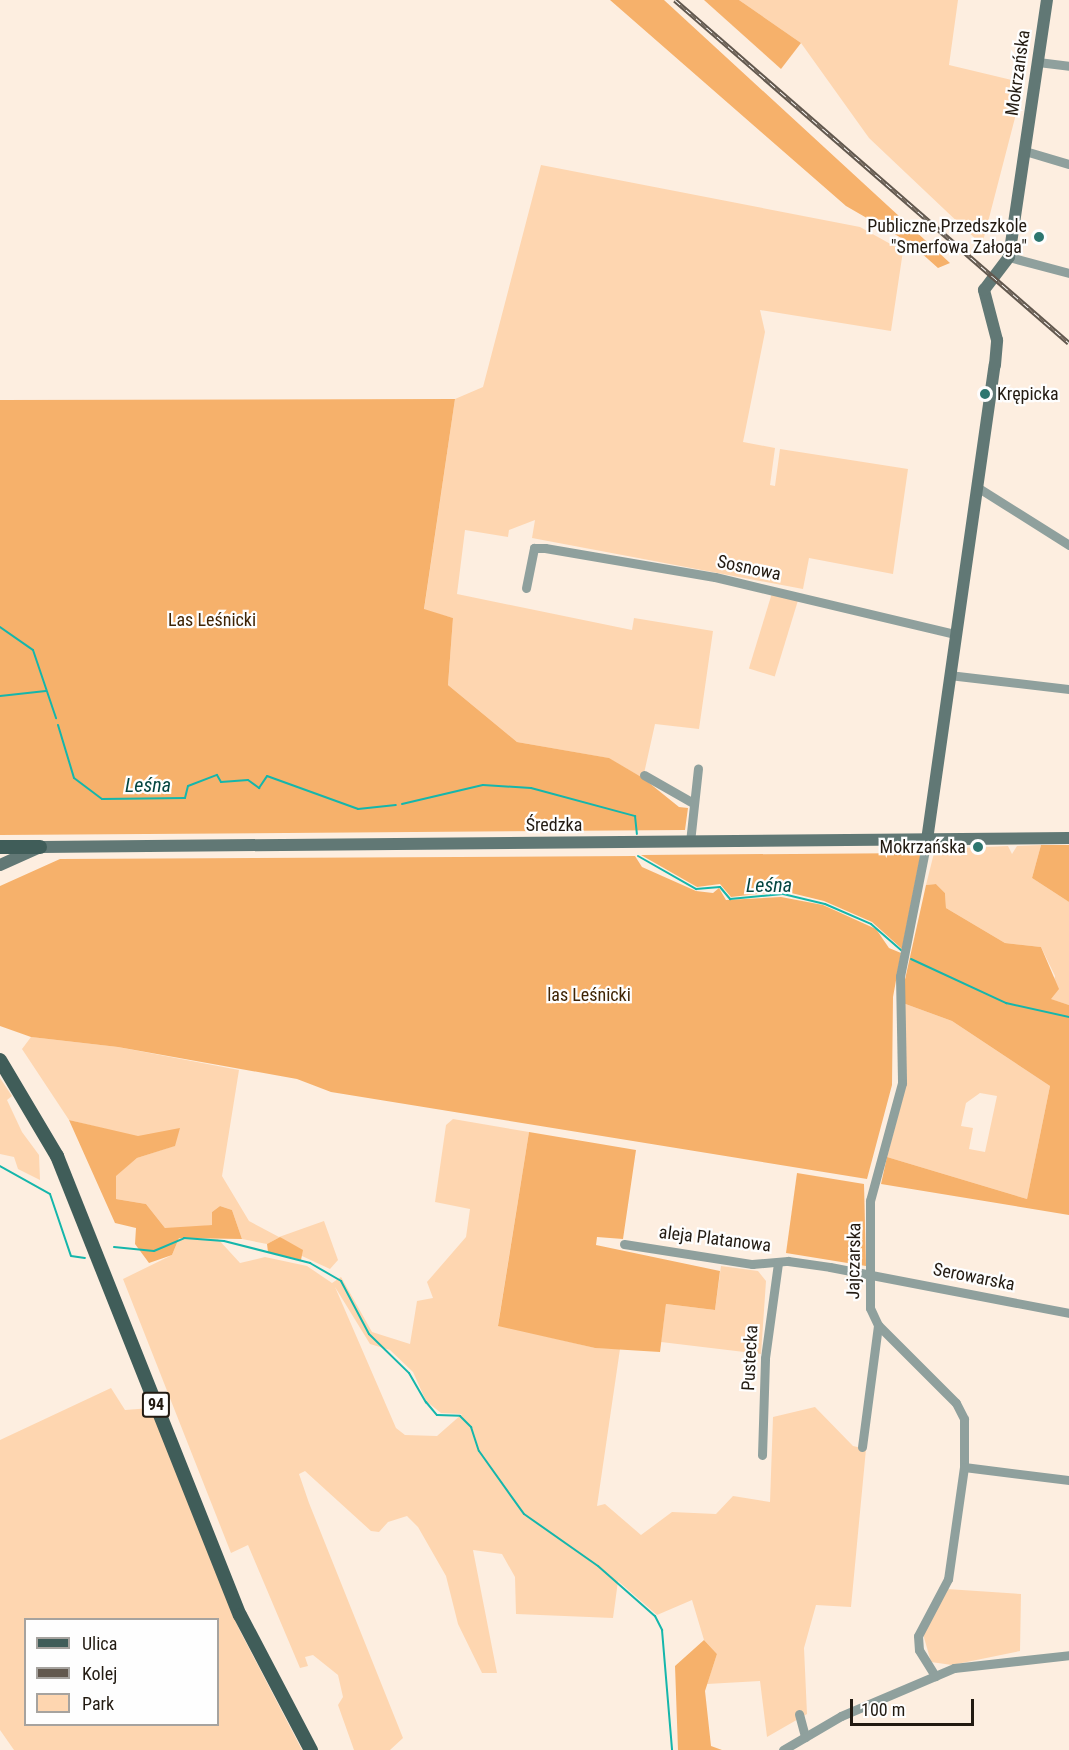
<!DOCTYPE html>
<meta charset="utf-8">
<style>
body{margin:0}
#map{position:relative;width:1069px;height:1750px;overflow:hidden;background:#fdeee0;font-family:"Roboto Condensed",sans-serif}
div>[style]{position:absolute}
.green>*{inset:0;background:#fed6b0;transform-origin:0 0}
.forest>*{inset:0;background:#f6b16b}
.stream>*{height:2px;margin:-1px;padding:0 1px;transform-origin:1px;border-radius:1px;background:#15b6ab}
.street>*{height:9px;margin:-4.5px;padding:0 4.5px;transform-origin:4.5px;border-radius:4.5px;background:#8fa09d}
.secondary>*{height:12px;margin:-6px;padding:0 6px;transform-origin:6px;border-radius:6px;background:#617875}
.primary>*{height:14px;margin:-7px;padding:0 7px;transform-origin:7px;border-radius:7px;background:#405d59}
.rail>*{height:4.5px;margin-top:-2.25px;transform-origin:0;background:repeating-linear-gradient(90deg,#fefefe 0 7px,#62584e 0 14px);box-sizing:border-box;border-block:2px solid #62584e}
.dots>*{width:16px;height:16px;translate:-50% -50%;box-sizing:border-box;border:3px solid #fefefe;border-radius:50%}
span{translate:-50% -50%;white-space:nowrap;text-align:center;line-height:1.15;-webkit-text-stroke:4.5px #fefefe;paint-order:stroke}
.shield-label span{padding:2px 4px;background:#fefefe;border:2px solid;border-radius:4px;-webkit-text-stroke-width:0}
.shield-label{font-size:16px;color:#221a11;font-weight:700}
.street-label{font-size:18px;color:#221a11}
.poi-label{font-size:18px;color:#221a11}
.right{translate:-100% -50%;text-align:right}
.left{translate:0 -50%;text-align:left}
.park-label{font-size:18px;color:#3f2404}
.water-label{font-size:20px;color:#044540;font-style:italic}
.legend{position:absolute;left:24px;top:1618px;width:195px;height:108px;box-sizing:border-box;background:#fefefe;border:2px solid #a6a39f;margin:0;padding:8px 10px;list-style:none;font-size:18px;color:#221a11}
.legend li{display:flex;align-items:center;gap:12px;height:30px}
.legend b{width:30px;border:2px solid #a6a39f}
.scale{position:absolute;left:850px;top:1699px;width:124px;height:27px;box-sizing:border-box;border:3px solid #221a11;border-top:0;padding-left:8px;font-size:18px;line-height:21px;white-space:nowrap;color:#221a11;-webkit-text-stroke:4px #fefefe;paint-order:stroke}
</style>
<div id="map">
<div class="green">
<i style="clip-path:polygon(739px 0,958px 0,949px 65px,1024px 83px,982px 245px,869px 138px,801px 43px)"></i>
<i style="clip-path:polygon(541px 165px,860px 227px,903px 251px,891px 331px,760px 310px,765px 332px,743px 442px,775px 448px,770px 485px,775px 486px,780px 449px,908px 469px,893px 574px,809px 558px,803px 589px,532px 538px,535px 520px,509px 530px,508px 537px,465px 530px,457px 594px,632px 630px,634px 618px,713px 631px,699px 729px,655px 724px,643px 778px,608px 758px,517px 742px,448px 685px,453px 618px,424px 610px,455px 399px,483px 387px)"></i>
<i style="left:772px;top:593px;width:27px;height:79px;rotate:17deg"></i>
<i style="clip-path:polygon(1041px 845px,1032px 878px,1069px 902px,1069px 1005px,1050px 999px,1055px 976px,1041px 947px,1005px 943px,946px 908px,945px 893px,936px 884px,926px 885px,935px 849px,1008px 846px,1012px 854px,1017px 846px)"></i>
<i style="clip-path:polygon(evenodd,900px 1002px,952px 1021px,1050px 1086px,1027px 1199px,887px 1157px,901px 1104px,900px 1002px,980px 1093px,997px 1096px,985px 1152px,969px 1149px,973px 1128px,961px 1126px,966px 1103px,980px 1093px)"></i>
<i style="clip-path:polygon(31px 1037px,118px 1047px,239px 1070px,222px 1176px,249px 1221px,279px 1237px,324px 1221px,338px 1260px,330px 1269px,302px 1256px,280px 1237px,267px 1244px,242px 1239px,232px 1210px,220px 1206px,212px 1212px,212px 1225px,182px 1229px,165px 1228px,146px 1204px,116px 1199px,115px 1176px,137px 1158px,174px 1146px,69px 1120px,22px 1049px)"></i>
<i style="clip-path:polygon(0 1078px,12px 1096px,7px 1100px,22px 1132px,39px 1155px,40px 1180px,18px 1169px,14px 1157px,0 1154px)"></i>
<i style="clip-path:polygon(evenodd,453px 1119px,529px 1132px,498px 1325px,595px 1348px,620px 1349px,597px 1506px,605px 1504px,641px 1535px,672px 1512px,716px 1514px,733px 1496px,770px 1502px,773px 1417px,815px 1407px,853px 1446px,866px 1449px,851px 1607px,816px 1605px,804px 1648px,807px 1714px,767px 1737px,760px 1681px,707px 1684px,717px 1654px,704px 1640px,692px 1600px,657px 1615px,618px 1581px,613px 1618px,516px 1614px,515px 1577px,502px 1554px,473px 1550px,497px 1673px,482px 1673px,458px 1624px,446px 1576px,418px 1527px,407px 1516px,388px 1522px,379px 1532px,371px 1531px,305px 1471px,299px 1474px,309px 1503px,403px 1738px,390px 1750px,354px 1750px,338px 1705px,343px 1697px,338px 1675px,313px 1655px,305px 1657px,308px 1666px,300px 1668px,248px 1545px,231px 1553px,123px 1279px,172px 1255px,179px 1238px,218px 1239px,240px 1263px,265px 1257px,307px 1266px,332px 1283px,341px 1277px,372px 1332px,410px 1344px,417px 1301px,433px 1298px,427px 1282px,466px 1237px,470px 1209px,435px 1202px,446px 1125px,453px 1119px,335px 1287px,370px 1344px,390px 1350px,413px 1372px,426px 1401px,441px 1413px,462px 1414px,437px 1436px,405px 1435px,396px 1428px,335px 1287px)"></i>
<i style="clip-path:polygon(721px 1266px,758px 1271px,766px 1281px,761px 1354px,661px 1342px,666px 1304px,715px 1310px)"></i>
<i style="clip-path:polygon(evenodd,111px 1388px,125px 1410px,151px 1408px,239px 1629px,302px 1750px,14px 1750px,0 1730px,0 1440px,111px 1388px,26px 1620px,218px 1620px,218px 1724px,26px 1724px,26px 1620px)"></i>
<i style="clip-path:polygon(947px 1589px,1021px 1594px,1020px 1651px,952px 1665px,931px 1662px,923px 1634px)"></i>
</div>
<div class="forest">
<i style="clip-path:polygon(610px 0,664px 0,950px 263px,938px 268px,910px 243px,846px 206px)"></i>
<i style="clip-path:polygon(704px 0,739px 0,801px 43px,781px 69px)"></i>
<i style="clip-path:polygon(455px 399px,424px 609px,453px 618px,448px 685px,517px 742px,609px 758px,643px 778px,679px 807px,688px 808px,685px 830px,0 835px,0 400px)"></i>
<i style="clip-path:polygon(1041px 845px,1069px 845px,1069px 902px,1032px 878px)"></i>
<i style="clip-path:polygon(921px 853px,902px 949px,872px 922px,824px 901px,783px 891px,731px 897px,720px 884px,697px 887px,641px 855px)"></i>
<i style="clip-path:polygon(635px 856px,642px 867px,696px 891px,713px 893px,719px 888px,726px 900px,781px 897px,823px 905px,876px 929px,889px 948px,901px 953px,893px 997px,892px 1085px,867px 1179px,331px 1092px,297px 1079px,118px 1047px,31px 1037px,0 1026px,0 886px,60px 859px)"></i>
<i style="clip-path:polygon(936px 884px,945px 893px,946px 908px,1005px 943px,1041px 947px,1059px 989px,1051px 999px,1069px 1005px,1069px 1215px,881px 1184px,887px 1157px,1027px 1199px,1050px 1086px,952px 1021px,900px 1002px,926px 885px)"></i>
<i style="clip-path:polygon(69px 1120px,138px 1136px,180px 1128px,175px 1146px,137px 1158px,116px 1176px,116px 1199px,146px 1204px,165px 1228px,212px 1225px,212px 1212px,220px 1206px,232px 1210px,242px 1239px,179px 1238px,172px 1255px,149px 1263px,135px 1244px,136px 1228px,115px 1223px)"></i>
<i style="clip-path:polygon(529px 1132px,636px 1150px,623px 1239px,597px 1237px,596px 1245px,720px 1271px,715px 1310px,666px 1304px,660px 1352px,595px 1348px,498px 1326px)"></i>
<i style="clip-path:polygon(797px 1173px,864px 1184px,866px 1266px,786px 1253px)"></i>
<i style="clip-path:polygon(280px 1237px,303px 1250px,301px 1260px,268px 1252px,267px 1244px)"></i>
<i style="clip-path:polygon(704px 1640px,717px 1654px,705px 1691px,711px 1746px,722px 1750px,678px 1750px,675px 1666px)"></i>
</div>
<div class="stream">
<i style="left:0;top:627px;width:40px;rotate:34.9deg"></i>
<i style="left:33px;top:650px;width:72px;rotate:71.3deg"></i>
<i style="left:0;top:696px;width:46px;rotate:-6.2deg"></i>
<i style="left:58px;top:725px;width:55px;rotate:73.2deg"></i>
<i style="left:74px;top:778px;width:35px;rotate:37deg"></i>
<i style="left:102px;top:799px;width:83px;rotate:-0.7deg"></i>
<i style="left:185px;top:798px;width:12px;rotate:-76deg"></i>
<i style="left:188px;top:786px;width:31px;rotate:-21deg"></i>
<i style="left:217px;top:775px;width:8px;rotate:60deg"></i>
<i style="left:221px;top:782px;width:27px;rotate:-4deg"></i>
<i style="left:248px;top:780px;width:14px;rotate:36deg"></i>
<i style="left:259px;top:788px;width:14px;rotate:-56deg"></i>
<i style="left:267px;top:776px;width:97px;rotate:19.9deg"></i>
<i style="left:358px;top:809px;width:38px;rotate:-6deg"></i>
<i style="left:402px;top:804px;width:83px;rotate:-13.2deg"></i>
<i style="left:483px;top:785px;width:48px;rotate:3.6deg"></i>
<i style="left:531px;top:788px;width:108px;rotate:15.1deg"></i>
<i style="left:635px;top:816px;width:18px;rotate:84deg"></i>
<i style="left:638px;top:856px;width:67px;rotate:29.6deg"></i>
<i style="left:696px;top:889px;width:24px;rotate:-5deg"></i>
<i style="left:720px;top:887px;width:16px;rotate:50deg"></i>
<i style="left:730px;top:899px;width:53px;rotate:-5.4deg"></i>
<i style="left:783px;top:894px;width:43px;rotate:13.4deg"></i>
<i style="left:825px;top:904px;width:50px;rotate:23.5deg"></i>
<i style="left:871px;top:924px;width:40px;rotate:41deg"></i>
<i style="left:911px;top:959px;width:105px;rotate:24.9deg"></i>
<i style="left:1006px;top:1003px;width:65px;rotate:12.5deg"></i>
<i style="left:0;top:1166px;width:57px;rotate:29.2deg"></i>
<i style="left:50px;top:1194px;width:65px;rotate:71.3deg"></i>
<i style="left:71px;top:1256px;width:14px;rotate:8deg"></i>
<i style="left:114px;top:1247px;width:40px;rotate:5.7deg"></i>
<i style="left:154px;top:1251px;width:33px;rotate:-23deg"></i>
<i style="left:184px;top:1238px;width:40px;rotate:4.3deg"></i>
<i style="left:224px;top:1241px;width:89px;rotate:14.3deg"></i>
<i style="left:310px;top:1263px;width:36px;rotate:30deg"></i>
<i style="left:341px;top:1281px;width:60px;rotate:62.2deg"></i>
<i style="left:369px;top:1334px;width:56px;rotate:44.3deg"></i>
<i style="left:409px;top:1373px;width:34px;rotate:60deg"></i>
<i style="left:426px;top:1402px;width:17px;rotate:50deg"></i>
<i style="left:437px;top:1415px;width:23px;rotate:2deg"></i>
<i style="left:460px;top:1416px;width:16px;rotate:45deg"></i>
<i style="left:471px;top:1427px;width:25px;rotate:72deg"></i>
<i style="left:479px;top:1451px;width:77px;rotate:54.5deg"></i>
<i style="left:524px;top:1514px;width:90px;rotate:35.1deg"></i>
<i style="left:598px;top:1566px;width:76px;rotate:41.3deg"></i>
<i style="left:655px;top:1616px;width:16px;rotate:63deg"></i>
<i style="left:662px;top:1630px;width:120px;rotate:85.2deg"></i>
</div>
<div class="street">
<i style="left:1038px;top:62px;width:31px;rotate:7deg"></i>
<i style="left:1025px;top:151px;width:46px;rotate:16.5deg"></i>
<i style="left:1009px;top:257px;width:62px;rotate:14.9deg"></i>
<i style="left:977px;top:487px;width:109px;rotate:32.2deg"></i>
<i style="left:526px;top:588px;width:41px;rotate:-78.7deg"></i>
<i style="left:534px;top:548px;width:11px"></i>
<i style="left:545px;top:548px;width:172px;rotate:9.7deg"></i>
<i style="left:715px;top:577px;width:247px;rotate:13.4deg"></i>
<i style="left:949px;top:675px;width:121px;rotate:6.7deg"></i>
<i style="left:644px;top:775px;width:56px;rotate:29.7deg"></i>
<i style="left:927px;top:840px;width:139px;rotate:101.2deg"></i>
<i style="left:900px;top:976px;width:107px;rotate:88.9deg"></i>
<i style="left:902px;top:1083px;width:122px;rotate:105.2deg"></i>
<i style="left:870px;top:1201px;width:107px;rotate:90deg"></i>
<i style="left:870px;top:1308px;width:19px;rotate:65deg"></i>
<i style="left:878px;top:1325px;width:110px;rotate:45deg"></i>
<i style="left:956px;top:1403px;width:18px;rotate:63deg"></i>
<i style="left:964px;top:1419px;width:48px;rotate:90deg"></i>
<i style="left:964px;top:1467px;width:113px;rotate:98.1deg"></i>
<i style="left:948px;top:1579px;width:64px;rotate:117.8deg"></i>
<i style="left:918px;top:1636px;width:14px;rotate:86deg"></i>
<i style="left:919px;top:1650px;width:31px;rotate:58deg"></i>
<i style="left:690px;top:842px;width:74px;rotate:-83.8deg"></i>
<i style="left:624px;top:1244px;width:130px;rotate:8.9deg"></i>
<i style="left:752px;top:1264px;width:36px;rotate:-5deg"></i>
<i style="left:788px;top:1261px;width:42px;rotate:8.1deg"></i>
<i style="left:830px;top:1267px;width:243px;rotate:10.9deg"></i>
<i style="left:862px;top:1447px;width:123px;rotate:-82.5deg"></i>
<i style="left:762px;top:1455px;width:97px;rotate:-88.2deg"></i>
<i style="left:765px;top:1358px;width:96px;rotate:-82.2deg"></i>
<i style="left:964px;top:1467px;width:106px;rotate:7.1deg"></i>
<i style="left:799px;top:1714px;width:24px;rotate:75deg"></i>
<i style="left:783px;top:1750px;width:67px;rotate:-30.4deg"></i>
<i style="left:841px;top:1716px;width:123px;rotate:-23deg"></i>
<i style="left:954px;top:1668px;width:116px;rotate:-6.4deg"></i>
</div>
<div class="secondary">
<i style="left:927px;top:840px;width:480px;rotate:-81.9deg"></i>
<i style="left:995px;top:365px;width:25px;rotate:-85deg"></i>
<i style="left:997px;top:340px;width:52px;rotate:-104.6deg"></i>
<i style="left:984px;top:290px;width:41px;rotate:-52.9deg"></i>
<i style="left:1009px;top:257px;width:260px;rotate:-81.6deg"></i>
<i style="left:0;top:865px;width:44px;rotate:-24.2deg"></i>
<i style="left:40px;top:847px;width:1029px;rotate:-0.5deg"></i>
</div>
<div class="primary">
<i style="left:0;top:847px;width:40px"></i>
<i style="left:0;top:1060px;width:112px;rotate:59.3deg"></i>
<i style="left:57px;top:1156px;width:494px;rotate:68.3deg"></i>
<i style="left:240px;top:1615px;width:153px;rotate:62.3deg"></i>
</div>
<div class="rail">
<i style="left:675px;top:0;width:522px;rotate:41.04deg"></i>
</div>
<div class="dots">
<i style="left:1039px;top:237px;background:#2d766f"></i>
<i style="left:985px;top:394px;background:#2d766f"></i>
<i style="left:978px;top:847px;background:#2d766f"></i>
</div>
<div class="shield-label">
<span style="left:156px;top:1405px">94</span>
</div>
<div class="street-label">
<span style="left:1018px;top:73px;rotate:-82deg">Mokrzańska</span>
<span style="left:749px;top:568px;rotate:12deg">Sosnowa</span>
<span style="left:554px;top:825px">Średzka</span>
<span style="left:715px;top:1239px;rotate:7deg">aleja Platanowa</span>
<span style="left:854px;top:1261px;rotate:-89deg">Jajczarska</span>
<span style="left:974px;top:1277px;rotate:11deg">Serowarska</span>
<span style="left:750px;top:1358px;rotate:-87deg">Pustecka</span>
</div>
<div class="poi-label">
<span class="right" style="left:1027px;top:237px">Publiczne Przedszkole<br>"Smerfowa Załoga"</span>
<span class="left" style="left:997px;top:394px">Krępicka</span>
<span class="right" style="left:966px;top:847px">Mokrzańska</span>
</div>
<div class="park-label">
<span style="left:212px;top:620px">Las Leśnicki</span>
<span style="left:589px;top:995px">las Leśnicki</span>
</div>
<div class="water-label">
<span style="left:148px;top:785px">Leśna</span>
<span style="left:769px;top:885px">Leśna</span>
</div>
<ul class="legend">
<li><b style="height:8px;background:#405d59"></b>Ulica</li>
<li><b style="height:8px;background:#62584e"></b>Kolej</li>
<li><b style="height:16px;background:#fed6b0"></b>Park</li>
</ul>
<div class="scale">100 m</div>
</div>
